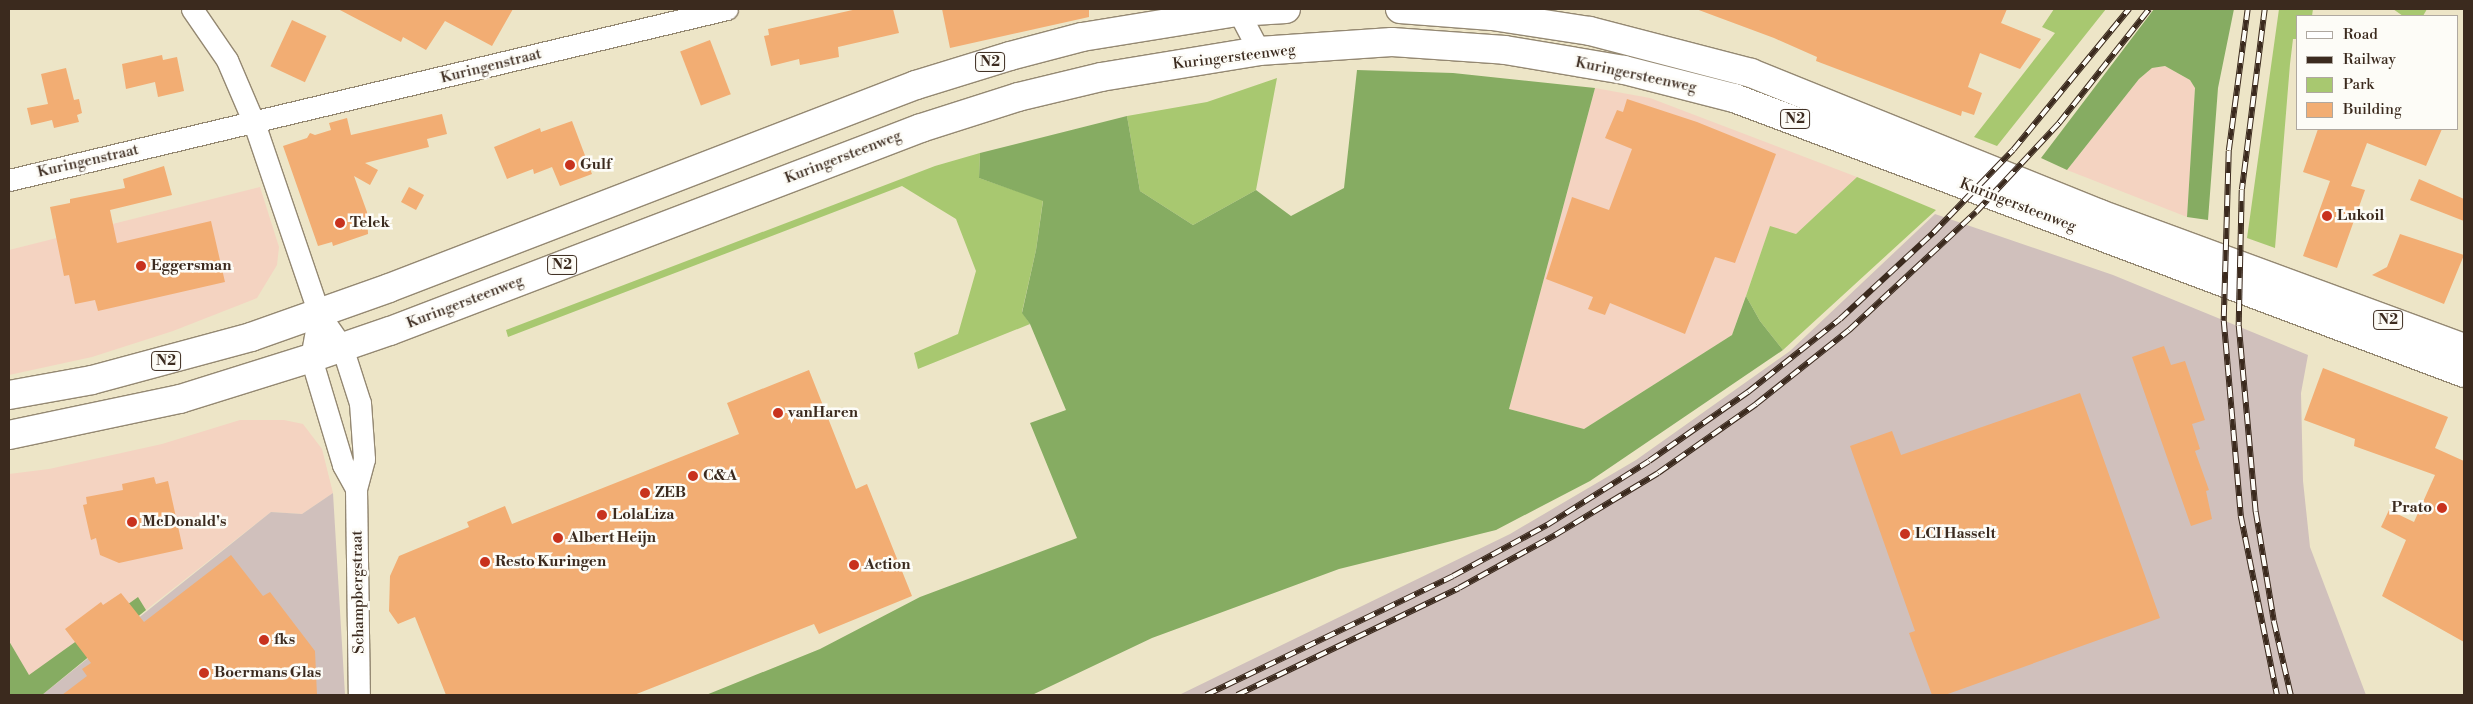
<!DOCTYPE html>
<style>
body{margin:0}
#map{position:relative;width:2473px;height:704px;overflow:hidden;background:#ede5c7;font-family:"Libre Bodoni",serif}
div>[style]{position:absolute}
.built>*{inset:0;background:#f4d3c1}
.industrial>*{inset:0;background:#d0c0bc}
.green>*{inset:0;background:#a8c870}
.forest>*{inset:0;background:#86ac62}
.building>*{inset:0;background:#f2ad73;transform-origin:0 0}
.roads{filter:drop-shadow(1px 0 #948872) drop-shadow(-1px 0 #948872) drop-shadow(0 1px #948872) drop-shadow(0 -1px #948872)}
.minor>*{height:21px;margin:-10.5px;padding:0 10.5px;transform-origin:10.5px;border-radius:10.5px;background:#fff}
.major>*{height:28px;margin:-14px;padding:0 14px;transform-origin:14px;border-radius:14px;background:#fff}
.rail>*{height:5.5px;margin-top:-2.75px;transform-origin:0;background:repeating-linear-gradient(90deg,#fdfcf7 0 11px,#3b2a1e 0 22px);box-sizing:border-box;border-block:1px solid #3b2a1e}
.dots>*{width:14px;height:14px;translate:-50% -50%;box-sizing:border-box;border:2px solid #fdfcf7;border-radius:50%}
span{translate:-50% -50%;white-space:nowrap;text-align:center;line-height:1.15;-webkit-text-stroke:5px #fdfcf7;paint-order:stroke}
.shield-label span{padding:1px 4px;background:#fdfcf7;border:1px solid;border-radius:4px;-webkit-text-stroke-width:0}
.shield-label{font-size:14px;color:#3b2a1e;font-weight:700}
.street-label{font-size:15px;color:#3b2a1e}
.poi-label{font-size:15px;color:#3b2a1e;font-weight:700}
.left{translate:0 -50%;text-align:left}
.right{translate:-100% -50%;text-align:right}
.frame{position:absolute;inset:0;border:10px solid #3b2a1e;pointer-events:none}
.legend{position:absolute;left:2296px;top:15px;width:162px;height:115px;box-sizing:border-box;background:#fdfcf7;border:1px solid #afa8a0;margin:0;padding:6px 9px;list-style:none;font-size:15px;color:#3b2a1e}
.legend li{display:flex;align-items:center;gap:10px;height:25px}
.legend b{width:25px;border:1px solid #afa8a0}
</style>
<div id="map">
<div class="built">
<i style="clip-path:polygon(2165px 66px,2190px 80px,2195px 88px,2187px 217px,2067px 170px,2139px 79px,2152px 68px)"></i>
<i style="clip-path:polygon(1595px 88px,1650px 98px,1857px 177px,1796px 234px,1770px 227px,1732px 335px,1584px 429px,1509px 409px)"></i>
<i style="clip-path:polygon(260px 187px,279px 247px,277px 265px,257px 298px,173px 331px,92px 357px,9px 375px,9px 250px)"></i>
<i style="clip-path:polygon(240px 420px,284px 420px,303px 424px,322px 449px,333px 493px,302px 514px,271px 512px,146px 610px,138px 598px,29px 676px,9px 641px,9px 474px,49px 469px,162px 444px)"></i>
</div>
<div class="industrial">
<i style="clip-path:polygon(1935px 214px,2113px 275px,2308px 355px,2301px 393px,2303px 481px,2310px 547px,2366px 695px,1179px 695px,1510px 534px,1636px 460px,1790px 351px)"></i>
<i style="clip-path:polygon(333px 493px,345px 695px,42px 695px,271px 512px,302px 514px)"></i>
</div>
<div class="green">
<i style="clip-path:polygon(2054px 9px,2106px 9px,1997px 146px,1974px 137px,2055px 33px,2042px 27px)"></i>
<i style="clip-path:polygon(2279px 9px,2313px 9px,2312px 16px,2297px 16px,2297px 39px,2293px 39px,2290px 64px,2275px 248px,2247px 238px)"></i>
<i style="clip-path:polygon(2393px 9px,2427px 9px,2423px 16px,2403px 16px)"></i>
<i style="clip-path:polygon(1277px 78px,1256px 190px,1193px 225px,1140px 191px,1127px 116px,1207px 102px)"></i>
<i style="clip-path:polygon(980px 153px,979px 178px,1043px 200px,1036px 250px,1022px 312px,1030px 324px,918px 369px,914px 353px,958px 334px,976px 271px,956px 219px,902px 186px,508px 337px,506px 330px,935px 166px)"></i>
<i style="clip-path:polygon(1857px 177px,1936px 210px,1783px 350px,1760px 321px,1746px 296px,1770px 226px,1796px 234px)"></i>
</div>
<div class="forest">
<i style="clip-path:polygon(2154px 9px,2234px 9px,2218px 88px,2208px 220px,2187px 217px,2195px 88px,2190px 80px,2165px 66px,2152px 68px,2139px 79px,2067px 170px,2041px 158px)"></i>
<i style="clip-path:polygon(1357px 70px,1453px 73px,1595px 88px,1509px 409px,1584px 429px,1732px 335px,1746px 296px,1760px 321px,1783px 350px,1590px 481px,1496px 530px,1339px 569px,1152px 638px,1032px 695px,706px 695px,820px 649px,920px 597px,1077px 538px,1030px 423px,1066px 410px,1030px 324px,1022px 313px,1036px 250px,1043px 201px,979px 178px,980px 153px,1127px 116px,1140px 191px,1193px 225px,1256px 190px,1291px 216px,1344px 188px)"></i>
<i style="clip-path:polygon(138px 597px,146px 610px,42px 695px,9px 695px,9px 641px,29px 675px)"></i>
</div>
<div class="building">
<i style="clip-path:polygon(338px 9px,513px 9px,492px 46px,445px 21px,426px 50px,403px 37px,401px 42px)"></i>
<i style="clip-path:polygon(857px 9px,893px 9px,899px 33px,838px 47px,839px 57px,800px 65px,799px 59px,771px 66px,764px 36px,769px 35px,768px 29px)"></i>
<i style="clip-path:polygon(942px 9px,1089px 9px,1089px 17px,950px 48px)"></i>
<i style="clip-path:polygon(1696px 9px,2007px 9px,2001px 23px,2041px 39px,2020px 69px,1980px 53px,1968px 87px,1982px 93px,1974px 115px,1962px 111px,1961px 116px,1816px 61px,1817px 57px,1774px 38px)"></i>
<i style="left:292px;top:20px;width:38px;height:51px;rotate:25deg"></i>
<i style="left:710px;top:40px;width:58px;height:32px;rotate:69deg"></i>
<i style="clip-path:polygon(162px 55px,163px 60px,177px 57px,184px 91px,158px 97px,155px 82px,126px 89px,122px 64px)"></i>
<i style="clip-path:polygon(66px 68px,74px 100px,79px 99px,82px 113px,77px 115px,79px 122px,54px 128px,52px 120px,31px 125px,27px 108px,48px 104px,41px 74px)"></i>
<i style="clip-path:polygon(1627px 99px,1697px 122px,1776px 154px,1735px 263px,1715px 257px,1685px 334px,1610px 303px,1605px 315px,1588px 309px,1593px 297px,1546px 279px,1572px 197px,1609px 210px,1632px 149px,1605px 138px,1617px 110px,1623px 112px)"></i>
<i style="clip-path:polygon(442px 114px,447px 134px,427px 139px,429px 147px,365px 163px,378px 170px,370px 185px,354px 176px,367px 212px,368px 234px,333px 246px,332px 242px,318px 246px,283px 146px,307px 138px,310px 133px,315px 135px,331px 130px,329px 123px,347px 118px,351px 135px)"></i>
<i style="clip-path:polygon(572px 121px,592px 174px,560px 186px,552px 167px,534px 174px,533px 169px,507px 179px,494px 147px,540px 128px,541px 132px)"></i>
<i style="clip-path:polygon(2318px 129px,2442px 129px,2426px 166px,2367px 143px,2351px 186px,2365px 190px,2337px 268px,2303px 256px,2330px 181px,2303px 172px)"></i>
<i style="clip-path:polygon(164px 166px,172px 195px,110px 210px,117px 243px,211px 221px,225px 282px,98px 311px,95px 300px,75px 304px,69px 275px,64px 276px,50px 207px,70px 203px,70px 199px,125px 188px,123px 179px)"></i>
<i style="clip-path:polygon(2419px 179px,2464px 199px,2464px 221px,2410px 200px)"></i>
<i style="left:409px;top:187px;width:17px;height:17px;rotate:28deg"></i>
<i style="clip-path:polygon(2400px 234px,2464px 255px,2444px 304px,2372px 275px,2387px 267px)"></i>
<i style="clip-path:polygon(2164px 346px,2171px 365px,2185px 361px,2205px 420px,2192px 424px,2200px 449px,2195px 451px,2209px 490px,2206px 491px,2212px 519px,2191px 526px,2132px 357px)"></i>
<i style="clip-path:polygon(2323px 368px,2448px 417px,2435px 448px,2464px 461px,2464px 642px,2382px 596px,2406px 540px,2381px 527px,2389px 510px,2414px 522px,2435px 475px,2354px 446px,2355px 439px,2304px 420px)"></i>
<i style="clip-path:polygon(809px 370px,856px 489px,867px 484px,912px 596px,819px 634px,814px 624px,634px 695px,446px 695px,415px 617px,398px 624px,389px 611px,390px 576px,399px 556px,469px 527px,467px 522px,505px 506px,512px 524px,739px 434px,727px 403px)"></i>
<i style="clip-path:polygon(2080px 393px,2160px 618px,1945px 695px,1932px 695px,1909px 633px,1915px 631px,1850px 446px,1892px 431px,1901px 455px)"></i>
<i style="clip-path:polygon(154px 477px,156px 484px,168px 481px,183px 549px,119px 563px,100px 555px,96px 538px,91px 540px,83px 505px,87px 504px,86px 497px,123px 490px,122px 484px)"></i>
<i style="clip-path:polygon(231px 555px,263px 596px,270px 592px,315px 651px,317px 695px,62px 695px,87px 676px,82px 669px,91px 663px,65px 629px,101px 602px,103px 605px,121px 593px,144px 622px)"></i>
</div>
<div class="roads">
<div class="minor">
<i style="left:192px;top:9px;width:62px;rotate:55.5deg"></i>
<i style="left:227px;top:60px;width:69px;rotate:66.8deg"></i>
<i style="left:254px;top:123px;width:202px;rotate:71.2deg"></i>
<i style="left:319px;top:314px;width:40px;rotate:55.1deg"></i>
<i style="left:342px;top:347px;width:59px;rotate:72.2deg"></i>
<i style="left:360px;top:403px;width:56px;rotate:85.9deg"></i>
<i style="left:364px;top:459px;width:30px;rotate:105deg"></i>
<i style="left:356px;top:488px;width:207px;rotate:89.2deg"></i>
<i style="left:1237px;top:9px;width:47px;rotate:62.4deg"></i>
<i style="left:9px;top:180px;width:738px;rotate:-13.4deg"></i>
<i style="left:319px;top:314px;width:45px;rotate:100.3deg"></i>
<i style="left:311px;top:358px;width:112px;rotate:73.3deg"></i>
<i style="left:343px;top:465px;width:26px;rotate:61deg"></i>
</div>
<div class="major">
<i style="left:1400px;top:9px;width:92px;rotate:4.4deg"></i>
<i style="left:1492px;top:16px;width:99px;rotate:8.7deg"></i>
<i style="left:1590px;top:31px;width:166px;rotate:14.6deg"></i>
<i style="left:1751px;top:73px;width:376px;rotate:22deg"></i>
<i style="left:2100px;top:214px;width:388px;rotate:20.2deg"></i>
<i style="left:9px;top:395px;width:84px;rotate:-10.2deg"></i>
<i style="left:92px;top:380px;width:165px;rotate:-15.1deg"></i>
<i style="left:251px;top:337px;width:146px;rotate:-19.5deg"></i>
<i style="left:389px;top:288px;width:565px;rotate:-21.07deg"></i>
<i style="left:916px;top:85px;width:98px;rotate:-17.1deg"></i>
<i style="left:1010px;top:56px;width:74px;rotate:-14.8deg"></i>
<i style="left:1082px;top:37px;width:157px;rotate:-9.2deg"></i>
<i style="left:1237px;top:12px;width:49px;rotate:-3.5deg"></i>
<i style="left:9px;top:435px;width:175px;rotate:-11.9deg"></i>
<i style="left:180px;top:399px;width:137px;rotate:-17.4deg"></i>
<i style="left:311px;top:358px;width:83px;rotate:-18.9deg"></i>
<i style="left:390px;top:331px;width:568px;rotate:-20.92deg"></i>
<i style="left:921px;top:128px;width:102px;rotate:-17.7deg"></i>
<i style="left:1018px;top:97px;width:85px;rotate:-13.5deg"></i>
<i style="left:1101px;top:77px;width:160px;rotate:-9.3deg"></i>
<i style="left:1259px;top:51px;width:133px;rotate:-3.9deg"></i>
<i style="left:1392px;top:42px;width:113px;rotate:4deg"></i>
<i style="left:1505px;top:50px;width:121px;rotate:9.5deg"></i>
<i style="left:1624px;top:70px;width:114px;rotate:14.3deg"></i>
<i style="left:1734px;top:98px;width:780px;rotate:20.64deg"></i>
</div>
</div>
<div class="rail">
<i style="left:2248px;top:9px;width:143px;rotate:97.6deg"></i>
<i style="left:2229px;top:151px;width:170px;rotate:91.7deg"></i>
<i style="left:2224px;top:321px;width:196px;rotate:85deg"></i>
<i style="left:2241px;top:516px;width:183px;rotate:78.6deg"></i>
<i style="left:2265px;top:9px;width:182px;rotate:97.2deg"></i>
<i style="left:2242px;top:190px;width:136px;rotate:91.3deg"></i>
<i style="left:2239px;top:326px;width:187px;rotate:84.8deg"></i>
<i style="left:2256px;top:512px;width:110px;rotate:80.6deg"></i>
<i style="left:2274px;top:621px;width:76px;rotate:77.1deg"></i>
<i style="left:1206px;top:695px;width:274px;rotate:-25.7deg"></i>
<i style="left:1453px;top:576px;width:107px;rotate:-28.5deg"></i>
<i style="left:1547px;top:525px;width:120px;rotate:-32.1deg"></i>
<i style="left:1649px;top:461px;width:121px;rotate:-34.9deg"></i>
<i style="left:1748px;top:392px;width:117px;rotate:-38.4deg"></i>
<i style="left:1840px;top:319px;width:127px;rotate:-42.8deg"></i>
<i style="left:1933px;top:233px;width:115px;rotate:-46.1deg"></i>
<i style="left:2013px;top:150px;width:183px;rotate:-50.6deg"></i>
<i style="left:1237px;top:695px;width:246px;rotate:-25.7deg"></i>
<i style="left:1459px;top:588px;width:110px;rotate:-28.9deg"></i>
<i style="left:1555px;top:535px;width:120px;rotate:-31deg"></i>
<i style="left:1658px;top:473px;width:120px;rotate:-35.1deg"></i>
<i style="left:1756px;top:404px;width:119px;rotate:-38.5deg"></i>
<i style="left:1849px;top:330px;width:173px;rotate:-42.9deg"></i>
<i style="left:1976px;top:212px;width:122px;rotate:-47deg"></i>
<i style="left:2059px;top:123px;width:145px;rotate:-51.7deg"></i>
</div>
<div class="dots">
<i style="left:570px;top:165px;background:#c8321e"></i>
<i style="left:2327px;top:216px;background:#c8321e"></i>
<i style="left:340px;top:223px;background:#c8321e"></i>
<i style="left:141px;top:266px;background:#c8321e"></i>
<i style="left:778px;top:413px;background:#c8321e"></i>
<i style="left:693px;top:476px;background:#c8321e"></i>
<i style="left:645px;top:493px;background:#c8321e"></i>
<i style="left:2442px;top:508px;background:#c8321e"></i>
<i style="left:602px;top:515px;background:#c8321e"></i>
<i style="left:132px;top:522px;background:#c8321e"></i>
<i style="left:1905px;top:534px;background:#c8321e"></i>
<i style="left:558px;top:538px;background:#c8321e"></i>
<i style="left:485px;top:562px;background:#c8321e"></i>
<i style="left:854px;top:565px;background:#c8321e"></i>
<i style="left:264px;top:640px;background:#c8321e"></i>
<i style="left:204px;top:673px;background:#c8321e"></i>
</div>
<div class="shield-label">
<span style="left:990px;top:62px">N2</span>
<span style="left:1795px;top:119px">N2</span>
<span style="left:562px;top:265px">N2</span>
<span style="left:2388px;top:320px">N2</span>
<span style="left:166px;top:361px">N2</span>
</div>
<div class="street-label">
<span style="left:1234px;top:57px;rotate:-7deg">Kuringersteenweg</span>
<span style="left:491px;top:66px;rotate:-14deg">Kuringenstraat</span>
<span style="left:1636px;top:75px;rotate:12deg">Kuringersteenweg</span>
<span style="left:843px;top:157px;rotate:-21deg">Kuringersteenweg</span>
<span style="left:88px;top:161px;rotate:-13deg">Kuringenstraat</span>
<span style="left:2018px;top:205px;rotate:21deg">Kuringersteenweg</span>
<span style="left:465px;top:302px;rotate:-21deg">Kuringersteenweg</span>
<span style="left:358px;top:592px;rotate:-91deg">Schampbergstraat</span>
</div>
<div class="poi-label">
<span class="left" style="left:580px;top:165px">Gulf</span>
<span class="left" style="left:2337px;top:216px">Lukoil</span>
<span class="left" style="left:350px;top:223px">Telek</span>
<span class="left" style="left:151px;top:266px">Eggersman</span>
<span class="left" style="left:788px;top:413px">vanHaren</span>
<span class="left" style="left:703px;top:476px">C&amp;A</span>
<span class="left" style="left:655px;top:493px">ZEB</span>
<span class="right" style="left:2432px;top:508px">Prato</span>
<span class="left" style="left:612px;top:515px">LolaLiza</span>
<span class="left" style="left:142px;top:522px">McDonald's</span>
<span class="left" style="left:1915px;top:534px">LCI Hasselt</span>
<span class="left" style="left:568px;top:538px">Albert Heijn</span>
<span class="left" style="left:495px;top:562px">Resto Kuringen</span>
<span class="left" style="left:864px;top:565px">Action</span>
<span class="left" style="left:274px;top:640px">fks</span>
<span class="left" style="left:214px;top:673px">Boermans Glas</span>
</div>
<div class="frame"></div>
<ul class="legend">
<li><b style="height:6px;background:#fff"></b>Road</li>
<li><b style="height:6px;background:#3b2a1e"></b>Railway</li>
<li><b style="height:14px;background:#a8c870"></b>Park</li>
<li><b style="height:14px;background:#f2ad73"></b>Building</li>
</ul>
</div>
